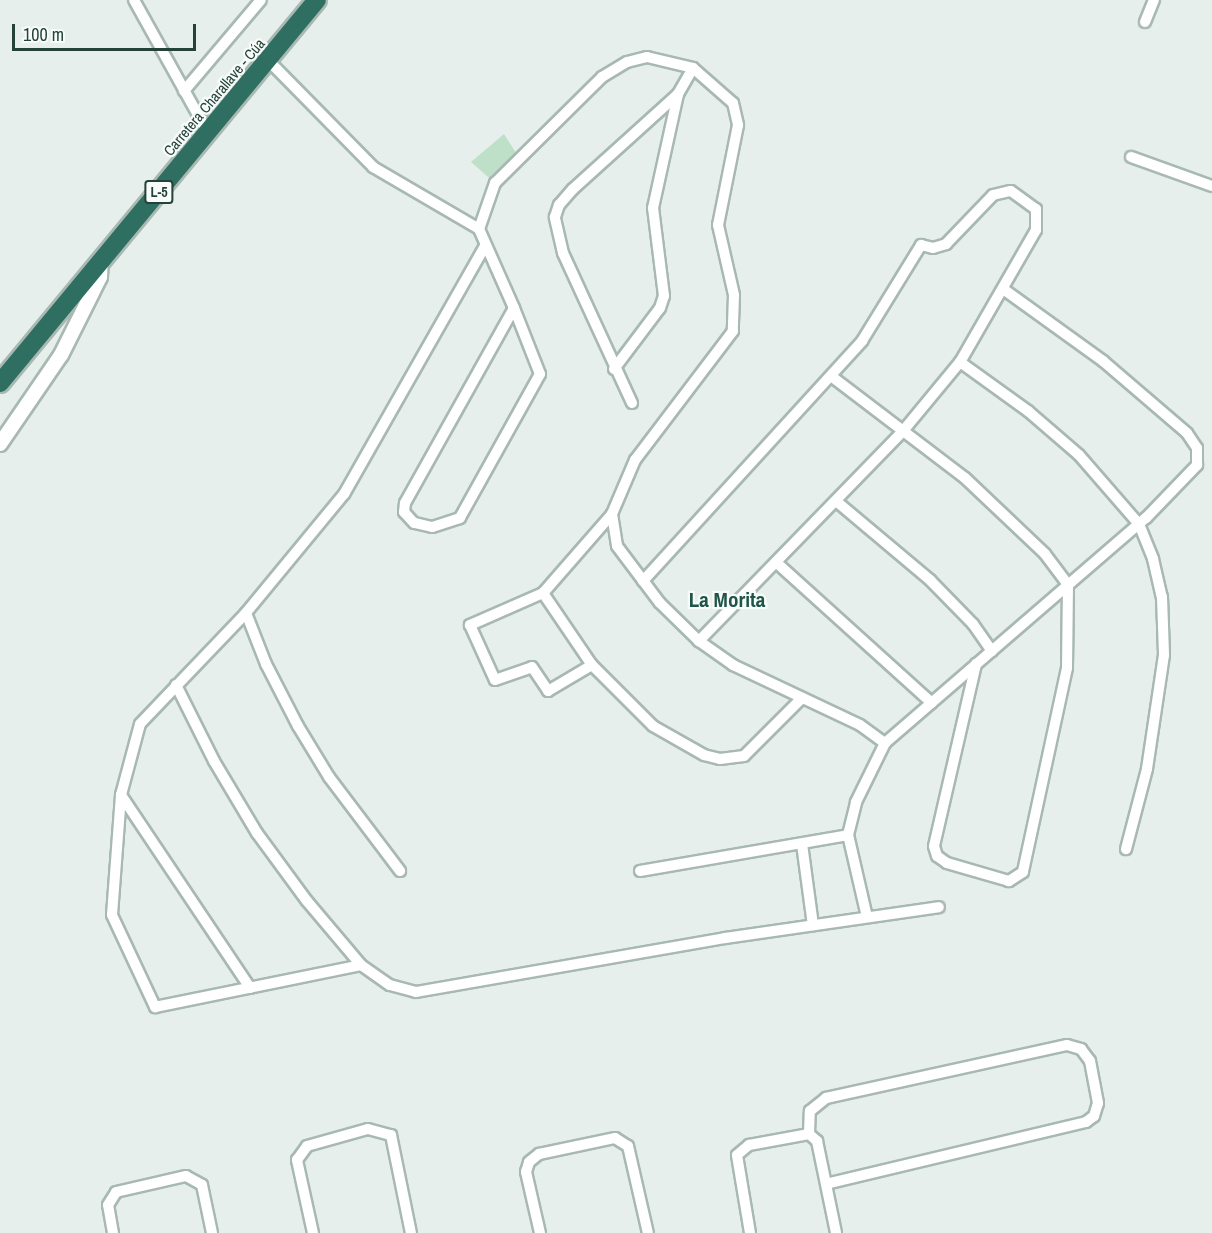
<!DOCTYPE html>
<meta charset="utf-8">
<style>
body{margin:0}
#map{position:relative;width:1212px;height:1233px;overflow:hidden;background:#e6efeb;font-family:"Archivo Narrow",sans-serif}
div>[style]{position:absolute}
.green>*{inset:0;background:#bfe0c8}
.roads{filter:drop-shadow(2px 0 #a8b8b2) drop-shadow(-2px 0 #a8b8b2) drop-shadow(0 2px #a8b8b2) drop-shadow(0 -2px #a8b8b2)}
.street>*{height:10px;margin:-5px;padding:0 5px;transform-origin:5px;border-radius:5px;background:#fff}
.secondary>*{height:14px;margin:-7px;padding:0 7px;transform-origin:7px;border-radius:7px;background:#fff}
.highway>*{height:18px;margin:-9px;padding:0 9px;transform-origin:9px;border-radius:9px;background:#2f6f62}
span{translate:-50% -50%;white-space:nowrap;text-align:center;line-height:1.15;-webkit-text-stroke:4.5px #f7fbf9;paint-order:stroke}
.shield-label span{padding:2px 4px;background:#f7fbf9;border:2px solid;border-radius:4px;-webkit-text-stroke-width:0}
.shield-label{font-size:14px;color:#24423a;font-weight:700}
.street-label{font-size:15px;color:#24423a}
.district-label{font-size:21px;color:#1f5548;font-weight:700}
.scale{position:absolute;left:12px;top:24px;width:184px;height:27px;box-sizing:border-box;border:3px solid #24423a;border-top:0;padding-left:8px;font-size:18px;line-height:21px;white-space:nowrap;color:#24423a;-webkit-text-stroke:4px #f7fbf9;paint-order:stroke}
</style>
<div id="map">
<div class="green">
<i style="clip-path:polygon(504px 134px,520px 159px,495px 183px,471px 162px)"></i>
</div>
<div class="roads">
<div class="street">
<i style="left:134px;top:0;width:152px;rotate:60.9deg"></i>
<i style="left:1145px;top:22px;width:24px;rotate:-68deg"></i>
<i style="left:268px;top:60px;width:150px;rotate:45.5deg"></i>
<i style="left:373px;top:167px;width:123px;rotate:30.3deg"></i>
<i style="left:479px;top:229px;width:49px;rotate:-70.8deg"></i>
<i style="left:495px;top:183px;width:151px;rotate:-44.7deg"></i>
<i style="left:602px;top:77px;width:29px;rotate:-31deg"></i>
<i style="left:627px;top:62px;width:21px;rotate:-14deg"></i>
<i style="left:647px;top:57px;width:47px;rotate:13.4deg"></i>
<i style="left:693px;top:68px;width:53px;rotate:41.2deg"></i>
<i style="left:733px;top:103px;width:23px;rotate:77deg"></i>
<i style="left:738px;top:125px;width:102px;rotate:101.3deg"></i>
<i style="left:718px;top:225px;width:72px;rotate:77.1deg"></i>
<i style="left:734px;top:295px;width:36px;rotate:92deg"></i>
<i style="left:733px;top:331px;width:162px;rotate:127.2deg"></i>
<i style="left:635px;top:460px;width:59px;rotate:113.1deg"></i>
<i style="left:612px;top:514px;width:105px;rotate:131.1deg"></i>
<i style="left:543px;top:593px;width:80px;rotate:156.3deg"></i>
<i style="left:470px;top:625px;width:60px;rotate:65.6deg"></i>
<i style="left:495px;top:680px;width:39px;rotate:-19deg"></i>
<i style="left:532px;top:667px;width:29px;rotate:56deg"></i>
<i style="left:548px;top:691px;width:51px;rotate:-30.6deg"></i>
<i style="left:592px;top:665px;width:86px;rotate:45deg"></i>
<i style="left:653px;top:726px;width:59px;rotate:29.6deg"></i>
<i style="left:704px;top:755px;width:16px;rotate:14deg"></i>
<i style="left:720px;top:759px;width:24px;rotate:-7deg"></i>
<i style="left:744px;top:756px;width:82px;rotate:-45deg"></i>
<i style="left:184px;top:91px;width:119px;rotate:-49.8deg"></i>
<i style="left:1131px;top:157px;width:86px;rotate:19.7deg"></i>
<i style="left:479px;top:229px;width:86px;rotate:66.1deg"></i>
<i style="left:514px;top:308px;width:71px;rotate:68.5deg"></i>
<i style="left:540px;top:374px;width:165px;rotate:119.1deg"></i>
<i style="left:460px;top:518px;width:29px;rotate:162deg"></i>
<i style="left:432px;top:527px;width:18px;rotate:-167deg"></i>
<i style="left:414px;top:523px;width:15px;rotate:-132deg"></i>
<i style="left:404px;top:512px;width:9px;rotate:-84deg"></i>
<i style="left:405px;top:503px;width:223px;rotate:-60.8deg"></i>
<i style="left:485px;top:246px;width:285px;rotate:119.6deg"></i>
<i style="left:344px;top:494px;width:154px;rotate:129.5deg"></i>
<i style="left:246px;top:613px;width:153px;rotate:133.7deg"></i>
<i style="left:140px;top:724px;width:73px;rotate:105deg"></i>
<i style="left:121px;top:795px;width:120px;rotate:94.3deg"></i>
<i style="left:112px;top:915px;width:102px;rotate:64.9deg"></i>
<i style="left:155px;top:1007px;width:210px;rotate:-11.5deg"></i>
<i style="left:361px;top:965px;width:35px;rotate:35deg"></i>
<i style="left:390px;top:985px;width:27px;rotate:15deg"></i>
<i style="left:416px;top:992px;width:314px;rotate:-9.9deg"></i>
<i style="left:725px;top:938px;width:216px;rotate:-8.2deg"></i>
<i style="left:960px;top:362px;width:84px;rotate:35.8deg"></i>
<i style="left:1028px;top:411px;width:67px;rotate:40.8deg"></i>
<i style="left:1079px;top:455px;width:91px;rotate:49deg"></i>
<i style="left:1139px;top:524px;width:38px;rotate:68deg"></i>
<i style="left:1153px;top:559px;width:39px;rotate:77deg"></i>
<i style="left:1162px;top:597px;width:58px;rotate:88deg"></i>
<i style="left:1164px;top:655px;width:115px;rotate:98.5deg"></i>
<i style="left:1147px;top:769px;width:83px;rotate:104.7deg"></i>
<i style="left:614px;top:369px;width:76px;rotate:-53deg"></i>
<i style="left:660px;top:308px;width:13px;rotate:-72deg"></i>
<i style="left:664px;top:296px;width:89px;rotate:-97.1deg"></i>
<i style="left:653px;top:208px;width:117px;rotate:-77.6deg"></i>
<i style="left:831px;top:376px;width:168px;rotate:37.3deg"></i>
<i style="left:965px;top:478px;width:110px;rotate:43.5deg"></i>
<i style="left:1045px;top:554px;width:39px;rotate:53deg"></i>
<i style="left:1068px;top:585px;width:83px;rotate:90.7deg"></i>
<i style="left:1067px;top:668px;width:209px;rotate:102.2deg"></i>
<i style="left:1023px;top:872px;width:17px;rotate:147deg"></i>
<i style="left:1009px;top:881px;width:65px;rotate:-163.8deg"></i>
<i style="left:947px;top:863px;width:12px;rotate:-145deg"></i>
<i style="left:937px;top:856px;width:10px;rotate:-107deg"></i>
<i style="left:934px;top:846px;width:187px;rotate:-77deg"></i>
<i style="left:632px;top:403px;width:165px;rotate:-114.7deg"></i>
<i style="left:563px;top:253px;width:37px;rotate:-103deg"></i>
<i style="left:555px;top:217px;width:13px;rotate:-72deg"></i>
<i style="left:559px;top:205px;width:21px;rotate:-49deg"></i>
<i style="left:573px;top:189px;width:142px;rotate:-42.1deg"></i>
<i style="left:678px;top:94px;width:30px;rotate:-60deg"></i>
<i style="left:836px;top:501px;width:123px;rotate:40deg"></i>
<i style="left:930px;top:580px;width:62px;rotate:45.7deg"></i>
<i style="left:973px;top:624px;width:33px;rotate:55deg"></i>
<i style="left:612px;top:514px;width:32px;rotate:81deg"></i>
<i style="left:617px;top:546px;width:71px;rotate:53deg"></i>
<i style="left:660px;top:603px;width:54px;rotate:44.3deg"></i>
<i style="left:699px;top:641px;width:42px;rotate:35.2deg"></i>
<i style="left:733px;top:665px;width:140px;rotate:25.3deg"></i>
<i style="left:860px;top:725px;width:31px;rotate:36deg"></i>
<i style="left:778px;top:564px;width:207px;rotate:42.1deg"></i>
<i style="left:643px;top:581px;width:325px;rotate:-47.6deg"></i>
<i style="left:862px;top:341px;width:113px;rotate:-58.4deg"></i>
<i style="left:921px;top:245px;width:12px;rotate:14deg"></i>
<i style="left:933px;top:248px;width:14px;rotate:-17deg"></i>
<i style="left:946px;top:244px;width:68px;rotate:-46.2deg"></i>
<i style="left:993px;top:195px;width:18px;rotate:-13deg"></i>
<i style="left:1011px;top:191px;width:31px;rotate:36deg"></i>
<i style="left:1036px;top:209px;width:21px;rotate:90deg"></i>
<i style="left:1036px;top:230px;width:152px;rotate:119.9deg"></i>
<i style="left:960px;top:362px;width:89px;rotate:129.6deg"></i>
<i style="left:903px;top:431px;width:293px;rotate:134.2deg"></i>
<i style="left:543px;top:593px;width:87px;rotate:55.8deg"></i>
<i style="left:246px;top:613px;width:55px;rotate:68.6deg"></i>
<i style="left:266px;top:664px;width:70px;rotate:62.7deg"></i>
<i style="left:298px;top:726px;width:60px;rotate:58.7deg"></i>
<i style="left:329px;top:777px;width:118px;rotate:52.9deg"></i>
<i style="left:176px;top:685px;width:85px;rotate:63.4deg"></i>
<i style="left:214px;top:761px;width:84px;rotate:59.2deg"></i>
<i style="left:257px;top:833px;width:84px;rotate:53.7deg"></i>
<i style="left:307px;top:901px;width:84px;rotate:49.8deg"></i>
<i style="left:121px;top:795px;width:232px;rotate:56.2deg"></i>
<i style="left:802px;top:844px;width:82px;rotate:82.3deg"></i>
<i style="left:640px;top:871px;width:211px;rotate:-9.8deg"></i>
<i style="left:867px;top:917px;width:84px;rotate:-103deg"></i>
<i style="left:848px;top:835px;width:34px;rotate:-76deg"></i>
<i style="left:856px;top:802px;width:66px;rotate:-63.8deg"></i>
<i style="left:885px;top:743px;width:345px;rotate:-40.8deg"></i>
<i style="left:1146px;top:518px;width:74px;rotate:-46.1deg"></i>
<i style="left:1197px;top:465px;width:17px;rotate:-90deg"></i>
<i style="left:1197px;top:448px;width:18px;rotate:-124deg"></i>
<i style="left:1187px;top:433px;width:111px;rotate:-139.4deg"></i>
<i style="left:1103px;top:361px;width:123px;rotate:-144.2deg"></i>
<i style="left:809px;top:1134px;width:23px;rotate:-88deg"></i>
<i style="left:810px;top:1111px;width:21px;rotate:-39deg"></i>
<i style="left:826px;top:1098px;width:247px;rotate:-12.4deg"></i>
<i style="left:1067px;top:1045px;width:15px;rotate:16deg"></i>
<i style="left:1081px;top:1049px;width:15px;rotate:53deg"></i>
<i style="left:1090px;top:1061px;width:43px;rotate:79.2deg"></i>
<i style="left:1098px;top:1103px;width:14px;rotate:107deg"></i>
<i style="left:1094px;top:1116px;width:10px;rotate:143deg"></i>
<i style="left:1086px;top:1122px;width:267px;rotate:166.6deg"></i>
<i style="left:113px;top:1233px;width:28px;rotate:-100deg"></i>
<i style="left:108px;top:1205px;width:15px;rotate:-58deg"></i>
<i style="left:116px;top:1192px;width:72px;rotate:-12.9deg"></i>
<i style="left:186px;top:1176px;width:18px;rotate:29deg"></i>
<i style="left:202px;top:1185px;width:49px;rotate:78.2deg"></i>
<i style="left:313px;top:1233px;width:75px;rotate:-102.4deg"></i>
<i style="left:297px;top:1160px;width:17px;rotate:-54deg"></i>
<i style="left:307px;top:1146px;width:63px;rotate:-15.6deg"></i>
<i style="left:368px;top:1129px;width:24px;rotate:15deg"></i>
<i style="left:391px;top:1135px;width:100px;rotate:78.5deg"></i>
<i style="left:540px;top:1233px;width:63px;rotate:-102.9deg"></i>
<i style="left:526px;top:1172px;width:10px;rotate:-73deg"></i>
<i style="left:529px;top:1162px;width:13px;rotate:-39deg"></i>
<i style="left:539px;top:1154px;width:78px;rotate:-11.9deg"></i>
<i style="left:615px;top:1138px;width:15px;rotate:32deg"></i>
<i style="left:628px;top:1146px;width:89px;rotate:77.1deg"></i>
<i style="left:750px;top:1233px;width:79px;rotate:-99.5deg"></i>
<i style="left:737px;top:1155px;width:16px;rotate:-40deg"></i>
<i style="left:749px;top:1145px;width:61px;rotate:-10.4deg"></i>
<i style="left:809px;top:1134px;width:11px;rotate:41deg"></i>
<i style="left:817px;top:1141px;width:94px;rotate:78.3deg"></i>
</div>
<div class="secondary">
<i style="left:0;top:444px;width:108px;rotate:-55.6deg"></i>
<i style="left:61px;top:355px;width:87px;rotate:-63.4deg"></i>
<i style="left:100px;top:277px;width:17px;rotate:-87deg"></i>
</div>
<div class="highway">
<i style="left:0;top:383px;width:497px;rotate:-50.4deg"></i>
</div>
</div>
<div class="shield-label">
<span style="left:159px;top:192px">L-5</span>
</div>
<div class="street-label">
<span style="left:214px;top:97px;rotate:-50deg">Carretera Charallave - Cúa</span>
</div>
<div class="district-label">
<span style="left:727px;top:600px">La Morita</span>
</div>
<div class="scale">100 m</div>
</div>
